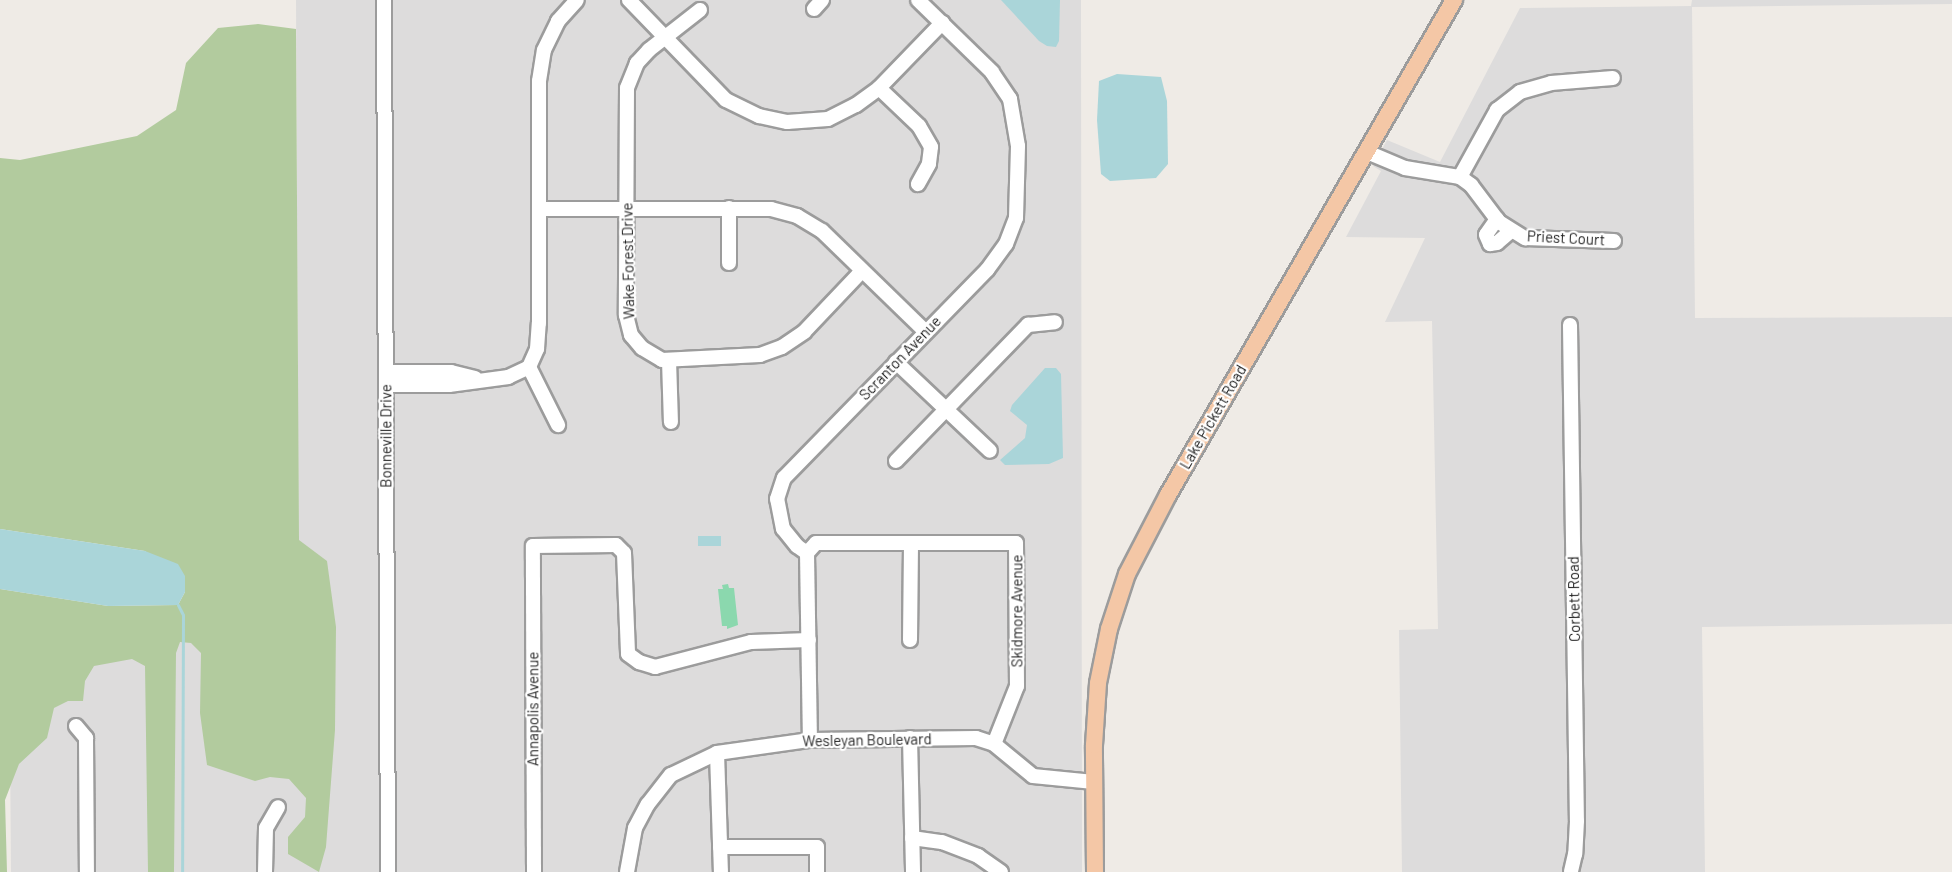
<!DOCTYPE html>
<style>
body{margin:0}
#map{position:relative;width:1952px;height:872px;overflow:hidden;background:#efebe6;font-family:Barlow,sans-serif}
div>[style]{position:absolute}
.residential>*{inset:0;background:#dddcdc}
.forest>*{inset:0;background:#b2cb9e}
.pitch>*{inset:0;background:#8bd8ae}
.water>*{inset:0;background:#aad5d9;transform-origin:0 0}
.stream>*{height:3px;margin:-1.5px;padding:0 1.5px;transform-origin:1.5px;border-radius:1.5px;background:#aad5d9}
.roads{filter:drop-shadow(2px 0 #9c9c9c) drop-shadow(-2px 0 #9c9c9c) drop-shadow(0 2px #9c9c9c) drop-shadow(0 -2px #9c9c9c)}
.minor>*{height:14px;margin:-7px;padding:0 7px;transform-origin:7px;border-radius:7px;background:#fff}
.major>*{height:16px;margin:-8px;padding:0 8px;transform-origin:8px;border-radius:8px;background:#f4c7a6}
span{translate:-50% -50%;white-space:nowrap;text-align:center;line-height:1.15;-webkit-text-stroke:4.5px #fff;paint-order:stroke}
.street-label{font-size:15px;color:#1f1f1f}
</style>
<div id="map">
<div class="residential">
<i style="clip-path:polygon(296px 0,1081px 0,1082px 872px,11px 872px,9px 615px,299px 628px)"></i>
<i style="clip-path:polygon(1692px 0,1952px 0,1952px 4px,1692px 7px,1695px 318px,1952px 317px,1952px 624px,1702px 627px,1705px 872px,1402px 872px,1399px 630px,1438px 629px,1432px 321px,1385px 322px,1425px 238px,1346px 237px,1381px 171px,1373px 166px,1387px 140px,1440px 162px,1520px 8px,1691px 6px)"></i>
</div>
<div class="forest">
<i style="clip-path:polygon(258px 24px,296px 29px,299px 540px,327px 561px,336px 627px,335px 730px,326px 847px,319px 872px,288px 854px,288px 837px,305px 817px,306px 798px,289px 779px,270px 777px,255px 781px,207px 765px,200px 713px,201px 653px,191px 643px,180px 642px,176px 653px,174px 872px,148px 872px,145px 666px,132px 659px,94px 666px,85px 681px,83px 701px,68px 701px,54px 708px,47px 738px,19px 764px,5px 800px,7px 872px,0 872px,0 589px,108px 606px,178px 605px,185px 592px,145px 551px,0 529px,0 158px,20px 160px,137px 136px,176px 110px,186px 63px,218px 28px)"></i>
</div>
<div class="pitch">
<i style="clip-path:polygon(728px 584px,729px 588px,734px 588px,738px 625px,727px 629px,727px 626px,722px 626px,718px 589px,723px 589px,722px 585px)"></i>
</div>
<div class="water">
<i style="clip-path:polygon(1001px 0,1060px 0,1059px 41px,1056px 47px,1047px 46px,1039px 41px)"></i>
<i style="clip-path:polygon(1117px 74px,1161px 77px,1167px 101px,1168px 164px,1156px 178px,1110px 181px,1101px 174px,1097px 120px,1099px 81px)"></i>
<i style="clip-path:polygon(1045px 368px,1056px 368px,1061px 374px,1063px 458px,1049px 464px,1005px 465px,1000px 460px,1025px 438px,1027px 425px,1010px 411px,1012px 405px)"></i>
<i style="clip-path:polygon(0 529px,145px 551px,178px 564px,185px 576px,185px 592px,178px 605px,108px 606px,0 589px)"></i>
<i style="left:698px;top:536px;width:23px;height:10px"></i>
</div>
<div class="stream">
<i style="left:178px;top:605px;width:11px;rotate:63deg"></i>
<i style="left:183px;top:615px;width:257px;rotate:90.2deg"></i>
</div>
<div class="roads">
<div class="minor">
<i style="left:384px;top:0;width:872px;rotate:89.74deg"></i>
<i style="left:629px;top:0;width:139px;rotate:45.9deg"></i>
<i style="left:726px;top:100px;width:37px;rotate:26deg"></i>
<i style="left:759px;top:116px;width:29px;rotate:12deg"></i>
<i style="left:787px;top:122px;width:41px;rotate:-4.2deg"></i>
<i style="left:828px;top:119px;width:31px;rotate:-27deg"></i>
<i style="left:856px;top:105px;width:29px;rotate:-36deg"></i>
<i style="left:879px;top:88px;width:91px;rotate:-45.9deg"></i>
<i style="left:814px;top:9px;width:12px;rotate:-48deg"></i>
<i style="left:700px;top:10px;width:65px;rotate:141.9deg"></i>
<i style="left:649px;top:50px;width:18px;rotate:133deg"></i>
<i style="left:637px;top:63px;width:27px;rotate:112deg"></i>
<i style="left:627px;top:88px;width:227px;rotate:90.3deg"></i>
<i style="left:626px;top:315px;width:21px;rotate:76deg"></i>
<i style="left:631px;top:335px;width:17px;rotate:50deg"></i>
<i style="left:642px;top:348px;width:23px;rotate:31deg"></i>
<i style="left:662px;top:360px;width:98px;rotate:-2.9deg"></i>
<i style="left:760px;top:355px;width:23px;rotate:-20deg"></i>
<i style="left:782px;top:347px;width:27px;rotate:-34deg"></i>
<i style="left:804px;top:332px;width:83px;rotate:-46.5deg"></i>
<i style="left:879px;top:88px;width:55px;rotate:43.5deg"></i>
<i style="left:919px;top:126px;width:24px;rotate:60deg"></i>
<i style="left:931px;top:147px;width:17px;rotate:97deg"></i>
<i style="left:929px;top:164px;width:23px;rotate:119deg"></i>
<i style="left:1367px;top:152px;width:41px;rotate:22.8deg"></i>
<i style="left:1405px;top:168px;width:56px;rotate:9.3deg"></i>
<i style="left:1460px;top:177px;width:14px;rotate:36deg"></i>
<i style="left:1471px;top:185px;width:46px;rotate:52.9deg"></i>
<i style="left:1499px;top:222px;width:31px;rotate:32deg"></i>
<i style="left:1525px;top:238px;width:89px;rotate:1.9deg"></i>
<i style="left:1460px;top:177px;width:77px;rotate:-61.1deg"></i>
<i style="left:1497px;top:110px;width:29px;rotate:-38deg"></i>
<i style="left:1520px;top:92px;width:32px;rotate:-16deg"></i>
<i style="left:1551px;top:83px;width:62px;rotate:-4.6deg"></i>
<i style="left:540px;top:209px;width:231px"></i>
<i style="left:771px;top:209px;width:27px;rotate:15deg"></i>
<i style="left:797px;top:216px;width:29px;rotate:31deg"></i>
<i style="left:822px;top:231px;width:144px;rotate:44.2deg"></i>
<i style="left:1497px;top:219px;width:19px;rotate:125deg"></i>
<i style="left:1486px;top:235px;width:10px;rotate:66deg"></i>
<i style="left:1490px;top:244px;width:7px;rotate:-8deg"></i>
<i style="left:1497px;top:243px;width:18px;rotate:-41deg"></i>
<i style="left:729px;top:263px;width:55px;rotate:-90deg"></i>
<i style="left:1570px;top:325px;width:496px;rotate:89.2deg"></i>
<i style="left:1577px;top:821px;width:33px;rotate:93deg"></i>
<i style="left:1575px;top:854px;width:18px;rotate:103deg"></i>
<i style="left:669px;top:360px;width:62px;rotate:88.2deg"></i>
<i style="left:896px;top:362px;width:129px;rotate:43.4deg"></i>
<i style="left:529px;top:367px;width:65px;rotate:63.4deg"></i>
<i style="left:386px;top:372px;width:65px"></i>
<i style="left:451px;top:372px;width:25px;rotate:14deg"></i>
<i style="left:386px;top:385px;width:63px"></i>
<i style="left:449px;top:385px;width:60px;rotate:-7.7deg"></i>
<i style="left:508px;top:377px;width:23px;rotate:-25deg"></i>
<i style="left:529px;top:367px;width:20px;rotate:-66deg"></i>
<i style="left:537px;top:349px;width:26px;rotate:-86deg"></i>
<i style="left:539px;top:323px;width:242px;rotate:-90deg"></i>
<i style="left:539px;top:81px;width:31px;rotate:-81deg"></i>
<i style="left:544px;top:50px;width:32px;rotate:-64deg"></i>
<i style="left:558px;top:21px;width:28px;rotate:-48deg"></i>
<i style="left:896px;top:461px;width:190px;rotate:-45.9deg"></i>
<i style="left:1028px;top:325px;width:27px;rotate:-6deg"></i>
<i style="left:807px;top:553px;width:12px;rotate:-145deg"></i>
<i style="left:797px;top:546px;width:22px;rotate:-129deg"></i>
<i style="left:783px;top:529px;width:31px;rotate:-101deg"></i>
<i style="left:777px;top:499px;width:22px;rotate:-72deg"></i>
<i style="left:784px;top:478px;width:291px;rotate:-45.7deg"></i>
<i style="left:987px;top:270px;width:32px;rotate:-54deg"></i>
<i style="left:1006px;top:244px;width:28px;rotate:-69deg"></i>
<i style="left:1016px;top:218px;width:72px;rotate:-88.4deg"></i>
<i style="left:1018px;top:146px;width:48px;rotate:-99.7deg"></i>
<i style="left:1010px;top:99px;width:32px;rotate:-124deg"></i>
<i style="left:992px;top:72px;width:103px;rotate:-135.8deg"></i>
<i style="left:807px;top:553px;width:13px;rotate:-48deg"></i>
<i style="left:816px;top:543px;width:200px"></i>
<i style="left:1016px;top:543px;width:143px;rotate:89.6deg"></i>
<i style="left:1017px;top:686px;width:62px;rotate:111.6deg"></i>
<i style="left:807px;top:553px;width:187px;rotate:89.1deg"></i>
<i style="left:910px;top:640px;width:97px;rotate:-89.4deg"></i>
<i style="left:76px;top:726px;width:16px;rotate:50deg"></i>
<i style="left:86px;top:738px;width:134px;rotate:89.6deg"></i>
<i style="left:910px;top:738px;width:134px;rotate:88.7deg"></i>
<i style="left:717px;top:753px;width:119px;rotate:88.1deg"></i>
<i style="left:912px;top:838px;width:30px;rotate:8deg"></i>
<i style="left:942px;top:842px;width:39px;rotate:21deg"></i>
<i style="left:978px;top:856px;width:28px;rotate:35deg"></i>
<i style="left:720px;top:847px;width:97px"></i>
<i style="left:817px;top:847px;width:25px;rotate:90deg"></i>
<i style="left:265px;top:872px;width:44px;rotate:-88.7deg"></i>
<i style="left:266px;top:828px;width:24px;rotate:-60deg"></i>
<i style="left:534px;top:872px;width:326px;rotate:-90.2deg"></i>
<i style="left:533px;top:546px;width:83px;rotate:-0.7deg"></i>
<i style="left:616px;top:545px;width:11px;rotate:45deg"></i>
<i style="left:624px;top:553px;width:101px;rotate:87.7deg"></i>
<i style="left:628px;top:654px;width:14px;rotate:36deg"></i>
<i style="left:639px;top:662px;width:17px;rotate:17deg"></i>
<i style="left:655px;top:667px;width:99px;rotate:-14.6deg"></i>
<i style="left:751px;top:642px;width:58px;rotate:-2deg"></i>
<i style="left:627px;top:872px;width:45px;rotate:-79.7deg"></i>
<i style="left:635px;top:828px;width:27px;rotate:-62deg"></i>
<i style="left:648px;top:804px;width:37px;rotate:-52deg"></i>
<i style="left:671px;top:775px;width:51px;rotate:-25.6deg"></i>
<i style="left:717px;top:753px;width:94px;rotate:-8deg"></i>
<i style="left:810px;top:740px;width:166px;rotate:-0.7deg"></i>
<i style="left:976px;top:738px;width:19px;rotate:18deg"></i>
<i style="left:994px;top:744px;width:50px;rotate:39.4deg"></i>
<i style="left:1033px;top:776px;width:61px;rotate:5.6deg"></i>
</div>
<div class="major">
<i style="left:1095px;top:872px;width:127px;rotate:-90.5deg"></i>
<i style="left:1094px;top:745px;width:62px;rotate:-86.3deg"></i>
<i style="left:1098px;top:683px;width:55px;rotate:-78.5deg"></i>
<i style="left:1109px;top:629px;width:58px;rotate:-71.9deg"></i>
<i style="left:1127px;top:574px;width:89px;rotate:-62.6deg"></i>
<i style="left:1168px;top:495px;width:572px;rotate:-59.98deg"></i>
</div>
</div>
<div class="street-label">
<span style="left:1566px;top:238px;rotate:3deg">Priest Court</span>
<span style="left:628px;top:261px;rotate:-91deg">Wake Forest Drive</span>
<span style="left:900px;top:358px;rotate:-46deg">Scranton Avenue</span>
<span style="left:1213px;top:417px;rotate:-60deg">Lake Pickett Road</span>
<span style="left:386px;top:436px;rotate:-90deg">Bonneville Drive</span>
<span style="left:1574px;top:599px;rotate:-91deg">Corbett Road</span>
<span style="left:1017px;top:611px;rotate:-90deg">Skidmore Avenue</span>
<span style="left:533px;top:709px;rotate:-90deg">Annapolis Avenue</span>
<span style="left:867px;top:740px;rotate:-1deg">Wesleyan Boulevard</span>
</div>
</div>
